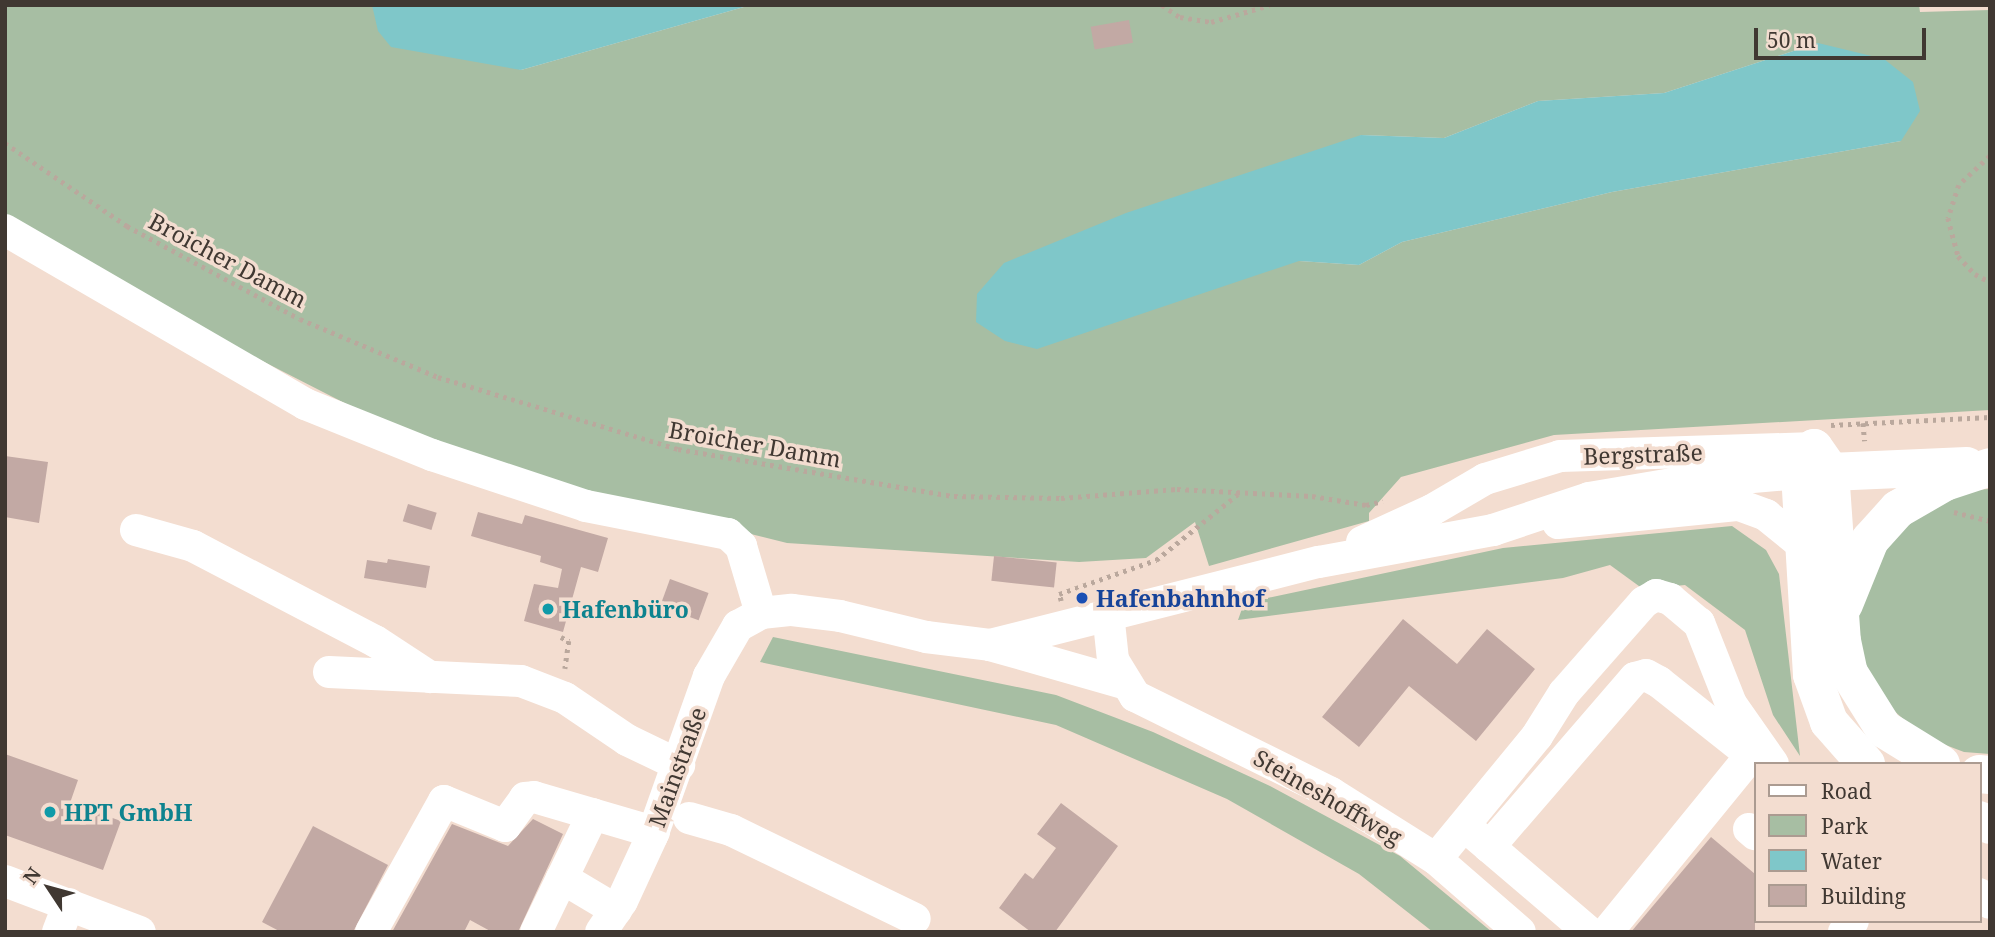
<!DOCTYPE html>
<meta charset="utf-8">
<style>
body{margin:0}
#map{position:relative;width:1995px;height:937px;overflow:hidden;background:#f3ddd0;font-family:"Noto Serif",serif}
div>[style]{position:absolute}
.green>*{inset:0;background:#a7bea3}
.water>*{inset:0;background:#7fc7c9}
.building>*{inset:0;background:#c2a9a4;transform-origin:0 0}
.path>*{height:4.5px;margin-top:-2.25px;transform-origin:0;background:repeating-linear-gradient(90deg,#baa89d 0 3.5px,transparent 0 8.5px)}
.minor>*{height:32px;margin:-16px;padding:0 16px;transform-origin:16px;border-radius:16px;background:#fff}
.major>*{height:38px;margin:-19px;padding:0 19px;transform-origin:19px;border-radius:19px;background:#fff}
.dots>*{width:19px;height:19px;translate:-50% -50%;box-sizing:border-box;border:4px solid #f3ddd0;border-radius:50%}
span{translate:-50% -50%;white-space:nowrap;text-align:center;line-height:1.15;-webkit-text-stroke:7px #f3ddd0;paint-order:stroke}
.street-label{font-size:23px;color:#403832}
.transit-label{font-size:23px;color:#164399;font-weight:700}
.left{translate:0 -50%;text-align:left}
.culture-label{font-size:23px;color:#0d838f;font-weight:700}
.frame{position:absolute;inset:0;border:7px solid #403832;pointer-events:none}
.legend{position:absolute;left:1754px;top:762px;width:228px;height:161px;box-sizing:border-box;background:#f3ddd0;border:2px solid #ab9b91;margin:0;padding:9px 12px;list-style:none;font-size:21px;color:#403832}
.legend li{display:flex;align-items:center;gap:14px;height:35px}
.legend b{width:35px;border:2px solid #ab9b91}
.north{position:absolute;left:14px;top:853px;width:70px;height:70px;-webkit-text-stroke:5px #f3ddd0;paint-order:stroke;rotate:306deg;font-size:19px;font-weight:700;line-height:28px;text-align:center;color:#403832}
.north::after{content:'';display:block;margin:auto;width:24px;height:32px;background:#403832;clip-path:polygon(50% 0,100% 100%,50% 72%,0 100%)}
.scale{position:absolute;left:1754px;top:28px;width:172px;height:32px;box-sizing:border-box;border:4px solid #403832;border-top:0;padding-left:9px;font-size:21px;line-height:24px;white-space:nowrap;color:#403832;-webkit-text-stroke:5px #f3ddd0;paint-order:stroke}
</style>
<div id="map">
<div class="green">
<i style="clip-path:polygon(evenodd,5px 5px,372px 5px,521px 70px,751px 5px,1919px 5px,1920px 12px,1990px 10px,1990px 410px,1554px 435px,1401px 477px,1369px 513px,1369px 521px,1209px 566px,1195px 522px,1146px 558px,1079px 562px,787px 543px,608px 499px,413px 438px,221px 340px,5px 219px,5px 5px,1818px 43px,1901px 141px,1612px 192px,1402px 242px,1359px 265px,1299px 261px,1361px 135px,1444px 138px,1538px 101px,1664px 93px,1818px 43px)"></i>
<i style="clip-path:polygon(1990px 489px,1990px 754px,1964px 752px,1922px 736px,1891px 708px,1863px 665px,1854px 617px,1897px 527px,1949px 491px)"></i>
<i style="clip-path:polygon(1732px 526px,1766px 550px,1779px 574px,1800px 756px,1773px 715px,1745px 630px,1685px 585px,1643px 589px,1610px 565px,1563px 578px,1238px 620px,1244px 603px,1503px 548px)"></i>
<i style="clip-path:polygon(773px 637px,1056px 695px,1153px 732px,1270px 786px,1400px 856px,1492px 932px,1433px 932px,1359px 874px,1227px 799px,1056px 725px,760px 662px)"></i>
</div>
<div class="water">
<i style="clip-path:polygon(372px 5px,751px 5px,521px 70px,391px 47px,378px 31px)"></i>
<i style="clip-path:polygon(1818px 43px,1884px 59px,1913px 82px,1920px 111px,1901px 141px,1612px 192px,1402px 242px,1359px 265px,1299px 261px,1037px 349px,1005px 341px,976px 322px,977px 294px,1004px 263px,1126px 213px,1361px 135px,1444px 138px,1538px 101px,1664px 93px)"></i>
</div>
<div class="building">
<i style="left:1129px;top:20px;width:23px;height:39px;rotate:80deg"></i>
<i style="clip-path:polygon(5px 456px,48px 462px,39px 523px,5px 517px)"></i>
<i style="left:408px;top:504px;width:30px;height:18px;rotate:17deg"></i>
<i style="clip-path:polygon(478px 512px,522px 524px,525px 515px,608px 538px,598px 572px,581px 567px,563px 632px,524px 621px,534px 584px,558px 588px,562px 569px,540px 562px,541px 556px,471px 536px)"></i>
<i style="left:994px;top:556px;width:63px;height:25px;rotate:6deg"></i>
<i style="clip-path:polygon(388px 559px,430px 566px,426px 588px,364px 578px,367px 560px,387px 563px)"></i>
<i style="left:670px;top:579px;width:41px;height:29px;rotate:20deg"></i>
<i style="clip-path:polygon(1403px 619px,1457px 664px,1487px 629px,1535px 669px,1476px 741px,1409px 686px,1359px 747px,1322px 717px)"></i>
<i style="clip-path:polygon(5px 754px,78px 780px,70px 803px,121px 821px,103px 870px,5px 835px)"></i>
<i style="clip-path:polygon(1061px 803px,1118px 846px,1055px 932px,1031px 932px,999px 908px,1025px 873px,1033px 879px,1056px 848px,1037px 834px)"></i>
<i style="clip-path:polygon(533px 819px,563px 834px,518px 932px,492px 932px,470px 920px,464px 932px,392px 932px,452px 824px,508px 846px)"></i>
<i style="clip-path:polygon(313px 826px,388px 865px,353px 932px,281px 932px,262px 922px)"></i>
<i style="clip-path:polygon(1711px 837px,1755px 874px,1755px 932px,1631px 932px)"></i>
</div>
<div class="path">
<i style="left:1162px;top:5px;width:22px;rotate:34deg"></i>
<i style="left:1180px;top:17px;width:31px;rotate:9deg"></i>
<i style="left:1211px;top:22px;width:61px;rotate:-16.1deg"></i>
<i style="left:5px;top:143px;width:148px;rotate:34.2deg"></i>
<i style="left:127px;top:226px;width:196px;rotate:28.3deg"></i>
<i style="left:300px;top:319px;width:150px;rotate:22.8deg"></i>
<i style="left:438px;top:377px;width:251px;rotate:16.7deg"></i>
<i style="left:678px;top:449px;width:280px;rotate:9.7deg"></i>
<i style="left:954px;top:496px;width:107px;rotate:1.1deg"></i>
<i style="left:1061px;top:498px;width:116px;rotate:-4.4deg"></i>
<i style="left:1177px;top:489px;width:135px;rotate:3deg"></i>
<i style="left:1312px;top:496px;width:55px;rotate:9.5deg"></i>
<i style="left:1366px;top:505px;width:17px;rotate:-13deg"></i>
<i style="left:1990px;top:156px;width:42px;rotate:136.9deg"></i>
<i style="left:1959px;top:185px;width:35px;rotate:108deg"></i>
<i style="left:1948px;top:218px;width:39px;rotate:75deg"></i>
<i style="left:1958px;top:256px;width:25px;rotate:47deg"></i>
<i style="left:1975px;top:274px;width:17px;rotate:28deg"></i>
<i style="left:1863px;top:423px;width:18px;rotate:84deg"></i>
<i style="left:1831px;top:425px;width:159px;rotate:-2.9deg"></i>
<i style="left:1954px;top:512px;width:37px;rotate:14deg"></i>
<i style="left:1061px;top:601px;width:7px;rotate:-106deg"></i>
<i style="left:1059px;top:594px;width:103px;rotate:-19.3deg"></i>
<i style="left:1156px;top:560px;width:105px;rotate:-38.8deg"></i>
<i style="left:561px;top:637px;width:9px;rotate:27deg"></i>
<i style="left:569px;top:641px;width:28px;rotate:98deg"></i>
</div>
<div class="minor">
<i style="left:5px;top:230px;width:347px;rotate:30.1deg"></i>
<i style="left:305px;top:404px;width:137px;rotate:21.9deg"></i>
<i style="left:432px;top:455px;width:162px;rotate:18.3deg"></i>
<i style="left:586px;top:506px;width:145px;rotate:11.2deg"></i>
<i style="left:728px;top:534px;width:18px;rotate:43deg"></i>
<i style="left:741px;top:546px;width:70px;rotate:73.4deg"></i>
<i style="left:1558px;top:523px;width:182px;rotate:-5.7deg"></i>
<i style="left:1739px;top:505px;width:29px;rotate:20deg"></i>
<i style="left:1766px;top:515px;width:49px;rotate:39.2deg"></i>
<i style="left:136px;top:530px;width:59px;rotate:15.7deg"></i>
<i style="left:193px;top:546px;width:205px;rotate:27.6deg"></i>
<i style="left:375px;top:641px;width:66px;rotate:33.2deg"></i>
<i style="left:1362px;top:542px;width:77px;rotate:-24.6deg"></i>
<i style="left:1432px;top:510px;width:61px;rotate:-30.3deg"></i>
<i style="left:1485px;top:479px;width:78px;rotate:-17deg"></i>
<i style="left:1560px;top:456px;width:254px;rotate:-1.8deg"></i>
<i style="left:1108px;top:613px;width:47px;rotate:83.9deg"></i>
<i style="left:1113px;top:660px;width:42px;rotate:58.6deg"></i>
<i style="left:1135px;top:696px;width:219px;rotate:26.3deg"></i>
<i style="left:1331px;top:793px;width:124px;rotate:32.2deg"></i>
<i style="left:1436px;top:859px;width:111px;rotate:41deg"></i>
<i style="left:990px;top:645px;width:339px;rotate:-14.2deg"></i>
<i style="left:1319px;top:562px;width:177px;rotate:-10.4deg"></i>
<i style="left:1493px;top:530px;width:101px;rotate:-18.4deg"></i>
<i style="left:1589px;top:498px;width:84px;rotate:-9.6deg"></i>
<i style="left:1672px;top:484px;width:128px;rotate:-4.9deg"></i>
<i style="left:329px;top:672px;width:192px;rotate:2.7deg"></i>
<i style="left:521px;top:681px;width:47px;rotate:21.1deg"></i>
<i style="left:565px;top:698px;width:75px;rotate:34.1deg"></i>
<i style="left:627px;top:740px;width:58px;rotate:25.7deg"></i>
<i style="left:689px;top:818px;width:44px;rotate:15.9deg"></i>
<i style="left:731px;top:830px;width:204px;rotate:25.8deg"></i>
<i style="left:1749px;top:829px;width:8px;rotate:40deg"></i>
<i style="left:1473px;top:833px;width:153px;rotate:40.5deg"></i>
<i style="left:1489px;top:847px;width:223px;rotate:-49.2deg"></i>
<i style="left:1635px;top:678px;width:11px;rotate:-15deg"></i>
<i style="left:1646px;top:675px;width:15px;rotate:28deg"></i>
<i style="left:1659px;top:682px;width:117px;rotate:38.4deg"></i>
<i style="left:1436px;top:859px;width:159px;rotate:-50.6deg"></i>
<i style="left:1537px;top:736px;width:51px;rotate:-57.9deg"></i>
<i style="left:1564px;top:693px;width:121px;rotate:-48.7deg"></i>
<i style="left:1644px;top:602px;width:14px;rotate:-30deg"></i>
<i style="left:1656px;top:595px;width:15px;rotate:16deg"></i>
<i style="left:1670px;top:599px;width:38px;rotate:40deg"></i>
<i style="left:1699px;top:623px;width:87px;rotate:68.4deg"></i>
<i style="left:1731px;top:704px;width:73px;rotate:55deg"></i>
<i style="left:562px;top:878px;width:63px;rotate:30.7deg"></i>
<i style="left:5px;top:881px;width:144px;rotate:20.7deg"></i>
<i style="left:1979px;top:894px;width:14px;rotate:39deg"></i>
<i style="left:58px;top:932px;width:30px;rotate:-69deg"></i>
<i style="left:371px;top:932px;width:150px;rotate:-60.9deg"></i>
<i style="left:444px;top:801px;width:66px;rotate:22.3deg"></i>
<i style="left:505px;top:826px;width:34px;rotate:-54deg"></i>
<i style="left:525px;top:798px;width:9px;rotate:-6deg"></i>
<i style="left:534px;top:797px;width:125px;rotate:16.3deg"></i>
<i style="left:536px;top:932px;width:131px;rotate:-64.2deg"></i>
<i style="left:601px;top:932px;width:37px;rotate:-56deg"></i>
<i style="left:622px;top:901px;width:72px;rotate:-65.2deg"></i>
<i style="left:652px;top:836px;width:170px;rotate:-70.4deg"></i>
<i style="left:709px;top:676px;width:58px;rotate:-59.9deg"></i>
<i style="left:738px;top:626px;width:26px;rotate:-29deg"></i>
<i style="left:761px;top:613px;width:31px;rotate:-6deg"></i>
<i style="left:792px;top:610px;width:48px;rotate:7.1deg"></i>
<i style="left:840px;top:616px;width:89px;rotate:13.7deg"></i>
<i style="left:926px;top:637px;width:64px;rotate:7.1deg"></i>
<i style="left:990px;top:645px;width:138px;rotate:15.9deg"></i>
<i style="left:1607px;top:932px;width:239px;rotate:-50.8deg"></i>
<i style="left:1844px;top:932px;width:14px;rotate:-51deg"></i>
</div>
<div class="major">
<i style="left:1814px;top:448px;width:28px;rotate:55deg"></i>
<i style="left:1830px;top:471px;width:170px;rotate:86deg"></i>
<i style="left:1842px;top:641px;width:33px;rotate:78deg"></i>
<i style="left:1849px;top:673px;width:66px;rotate:58deg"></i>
<i style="left:1884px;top:729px;width:67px;rotate:31.6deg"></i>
<i style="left:1814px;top:448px;width:29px;rotate:119deg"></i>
<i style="left:1800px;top:473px;width:202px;rotate:86.6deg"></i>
<i style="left:1812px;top:675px;width:50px;rotate:70.1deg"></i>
<i style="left:1829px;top:722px;width:56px;rotate:48.6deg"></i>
<i style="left:1807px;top:473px;width:160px;rotate:-2.5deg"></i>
<i style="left:1844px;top:604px;width:69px;rotate:-67.9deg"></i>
<i style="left:1870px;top:540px;width:42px;rotate:-47.9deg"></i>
<i style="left:1898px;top:509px;width:54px;rotate:-29.9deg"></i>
<i style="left:1945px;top:482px;width:47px;rotate:-18.4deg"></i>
<i style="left:1979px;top:774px;width:11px;rotate:5deg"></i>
<i style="left:1979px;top:820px;width:12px;rotate:24deg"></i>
</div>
<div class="dots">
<i style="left:1082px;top:598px;background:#1a4fb4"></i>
<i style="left:548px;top:609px;background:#0f9aa8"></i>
<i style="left:50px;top:812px;background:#0f9aa8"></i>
</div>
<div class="street-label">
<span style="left:228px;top:260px;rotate:28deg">Broicher Damm</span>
<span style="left:755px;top:444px;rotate:10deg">Broicher Damm</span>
<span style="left:1643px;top:454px;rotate:-2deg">Bergstraße</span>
<span style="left:677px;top:767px;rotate:-70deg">Mainstraße</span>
<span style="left:1328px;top:797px;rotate:30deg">Steineshoffweg</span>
</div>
<div class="transit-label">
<span class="left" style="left:1096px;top:598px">Hafenbahnhof</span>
</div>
<div class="culture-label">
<span class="left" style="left:562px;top:609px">Hafenbüro</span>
<span class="left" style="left:64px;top:812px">HPT GmbH</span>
</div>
<div class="frame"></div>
<ul class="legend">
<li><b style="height:9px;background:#fff"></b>Road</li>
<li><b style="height:19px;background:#a7bea3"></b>Park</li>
<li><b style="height:19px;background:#7fc7c9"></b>Water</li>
<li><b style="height:19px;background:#c2a9a4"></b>Building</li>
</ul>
<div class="north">N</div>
<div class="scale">50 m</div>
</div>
